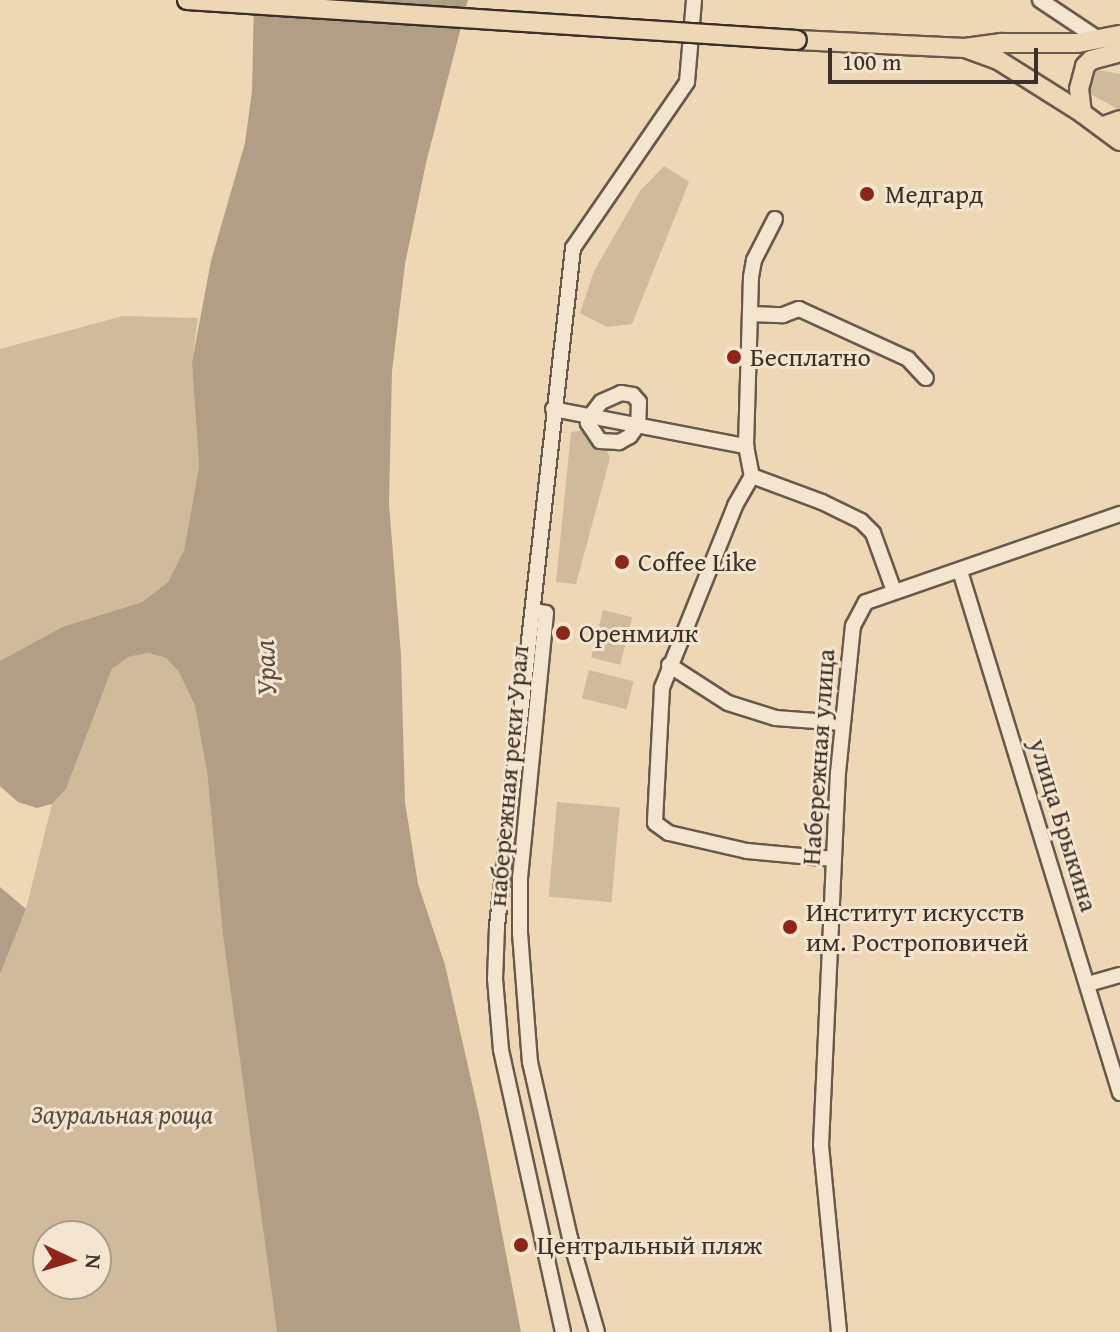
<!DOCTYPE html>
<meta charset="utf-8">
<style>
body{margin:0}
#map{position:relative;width:1120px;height:1332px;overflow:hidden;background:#edd7b4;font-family:"Gentium Book Plus",serif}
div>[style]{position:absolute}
.green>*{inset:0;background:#cfba9c;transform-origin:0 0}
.water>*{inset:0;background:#b19e85}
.roads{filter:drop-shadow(2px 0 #68594c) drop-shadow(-2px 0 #68594c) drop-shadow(0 2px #68594c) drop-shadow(0 -2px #68594c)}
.minor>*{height:14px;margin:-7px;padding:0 7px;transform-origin:7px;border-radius:7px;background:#f3e5ce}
.major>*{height:18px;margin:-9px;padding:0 9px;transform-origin:9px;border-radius:9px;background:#edd7b4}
.bridges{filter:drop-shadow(2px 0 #3c2f29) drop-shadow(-2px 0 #3c2f29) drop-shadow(0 2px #3c2f29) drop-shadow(0 -2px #3c2f29)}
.major-bridge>*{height:18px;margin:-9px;padding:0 9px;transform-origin:9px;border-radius:9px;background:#edd7b4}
.dots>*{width:22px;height:22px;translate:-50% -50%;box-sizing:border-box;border:4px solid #f3e5ce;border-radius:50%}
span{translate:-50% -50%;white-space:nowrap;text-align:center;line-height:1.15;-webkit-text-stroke:6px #f3e5ce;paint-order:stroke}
.poi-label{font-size:26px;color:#3c2f29}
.left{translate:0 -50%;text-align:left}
.street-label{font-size:26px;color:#3c2f29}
.park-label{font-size:26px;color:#594b40;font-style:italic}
.water-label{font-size:28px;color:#594b40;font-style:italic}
.north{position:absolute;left:32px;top:1220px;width:80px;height:80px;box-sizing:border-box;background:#f3e5ce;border:2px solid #aa9c8c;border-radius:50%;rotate:94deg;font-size:22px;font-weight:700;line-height:32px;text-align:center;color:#3c2f29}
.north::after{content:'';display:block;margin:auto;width:28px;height:36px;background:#8f2418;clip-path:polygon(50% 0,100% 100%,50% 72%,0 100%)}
.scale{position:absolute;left:828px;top:48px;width:210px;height:36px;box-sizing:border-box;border:4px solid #3c2f29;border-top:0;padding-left:10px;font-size:24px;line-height:28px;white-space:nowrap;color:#3c2f29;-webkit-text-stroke:6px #f3e5ce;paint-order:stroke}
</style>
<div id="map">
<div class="green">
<i style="clip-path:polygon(1099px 70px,1120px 74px,1120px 110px,1088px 93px,1088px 78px)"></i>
<i style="clip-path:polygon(664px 166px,689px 182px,632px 324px,607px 327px,580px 313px,594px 271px,640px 191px)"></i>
<i style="clip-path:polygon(123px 316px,198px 318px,192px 362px,199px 467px,184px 550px,168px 582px,142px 602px,62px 627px,0 661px,0 349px)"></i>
<i style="clip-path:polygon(587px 430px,606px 449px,610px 458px,576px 584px,556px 582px,571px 432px)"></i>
<i style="left:603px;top:610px;width:30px;height:49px;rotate:14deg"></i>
<i style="clip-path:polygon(evenodd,148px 653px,166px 658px,179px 672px,195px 706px,207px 772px,223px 936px,277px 1332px,0 1332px,0 974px,26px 909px,52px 804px,66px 789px,112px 669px,128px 657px,148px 653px,48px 1236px,96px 1236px,96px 1284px,48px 1284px,48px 1236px)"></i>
<i style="left:589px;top:670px;width:46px;height:29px;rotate:14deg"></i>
<i style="left:557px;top:802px;width:63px;height:95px;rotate:5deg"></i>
</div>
<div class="water">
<i style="clip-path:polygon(254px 0,468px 0,426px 163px,405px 264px,392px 371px,389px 504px,401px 655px,405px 802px,418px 884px,445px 965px,480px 1119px,521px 1332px,277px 1332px,223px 936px,207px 772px,195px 706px,179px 672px,166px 658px,148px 653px,128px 657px,112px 669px,66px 789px,52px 804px,37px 808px,18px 802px,0 786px,0 661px,62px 627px,142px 602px,168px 582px,184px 550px,199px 467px,192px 362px,211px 261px,245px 143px,252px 91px)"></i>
<i style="clip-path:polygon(0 887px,26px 909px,0 974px)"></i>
</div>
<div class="roads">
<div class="minor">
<i style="left:1040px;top:0;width:72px;rotate:33.7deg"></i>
<i style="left:775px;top:219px;width:46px;rotate:117.1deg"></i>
<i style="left:754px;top:260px;width:17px;rotate:100deg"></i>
<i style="left:751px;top:277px;width:169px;rotate:91.7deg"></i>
<i style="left:746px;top:446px;width:31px;rotate:79deg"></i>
<i style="left:752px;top:476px;width:34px;rotate:120deg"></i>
<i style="left:735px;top:506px;width:196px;rotate:111.9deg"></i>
<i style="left:662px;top:688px;width:135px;rotate:93deg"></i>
<i style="left:655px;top:823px;width:17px;rotate:36deg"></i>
<i style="left:669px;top:833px;width:80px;rotate:13deg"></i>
<i style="left:747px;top:851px;width:87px;rotate:5.3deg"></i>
<i style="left:750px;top:314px;width:33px;rotate:2deg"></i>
<i style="left:783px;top:315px;width:17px;rotate:-21deg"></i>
<i style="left:799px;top:309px;width:120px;rotate:24.6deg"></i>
<i style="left:908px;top:359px;width:26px;rotate:47deg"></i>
<i style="left:621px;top:393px;width:12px;rotate:9deg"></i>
<i style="left:633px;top:395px;width:9px;rotate:49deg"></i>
<i style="left:639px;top:402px;width:23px;rotate:92deg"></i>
<i style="left:638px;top:425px;width:14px;rotate:126deg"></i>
<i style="left:630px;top:436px;width:13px;rotate:151deg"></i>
<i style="left:619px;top:442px;width:19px;rotate:-177deg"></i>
<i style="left:600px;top:441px;width:22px;rotate:-124deg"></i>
<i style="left:588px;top:423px;width:9px;rotate:-69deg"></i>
<i style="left:591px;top:415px;width:16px;rotate:-52deg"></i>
<i style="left:601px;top:402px;width:22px;rotate:-24deg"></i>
<i style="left:553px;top:409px;width:197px;rotate:10.9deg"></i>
<i style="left:752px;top:476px;width:75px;rotate:20.4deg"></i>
<i style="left:822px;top:502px;width:43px;rotate:26deg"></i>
<i style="left:861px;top:521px;width:17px;rotate:45deg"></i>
<i style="left:873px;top:533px;width:62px;rotate:70.1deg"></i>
<i style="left:960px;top:571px;width:546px;rotate:72.96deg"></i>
<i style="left:533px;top:611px;width:13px;rotate:9deg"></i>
<i style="left:546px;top:613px;width:267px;rotate:95.6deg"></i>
<i style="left:520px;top:879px;width:54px;rotate:90deg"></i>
<i style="left:520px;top:933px;width:129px;rotate:85.6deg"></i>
<i style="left:530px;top:1062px;width:180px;rotate:77.2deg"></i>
<i style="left:570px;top:1238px;width:98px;rotate:74deg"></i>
<i style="left:669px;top:665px;width:70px;rotate:32.8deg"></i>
<i style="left:728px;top:703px;width:50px;rotate:17.4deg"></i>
<i style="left:776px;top:718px;width:66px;rotate:4.3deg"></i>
<i style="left:1088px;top:984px;width:33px;rotate:-16deg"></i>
<i style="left:563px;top:1332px;width:289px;rotate:-102.4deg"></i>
<i style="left:501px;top:1050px;width:71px;rotate:-94.8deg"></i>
<i style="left:495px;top:979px;width:53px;rotate:-87.8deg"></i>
<i style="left:497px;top:926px;width:682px;rotate:-83.6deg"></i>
<i style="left:573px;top:248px;width:201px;rotate:-55.5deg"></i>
<i style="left:687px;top:82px;width:82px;rotate:-85.1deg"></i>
<i style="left:839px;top:1332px;width:188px;rotate:-95.5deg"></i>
<i style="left:821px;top:1145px;width:372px;rotate:-87.4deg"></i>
<i style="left:838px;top:773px;width:148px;rotate:-84.2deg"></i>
<i style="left:853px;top:626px;width:27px;rotate:-62deg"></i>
<i style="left:866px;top:602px;width:269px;rotate:-19.1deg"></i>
</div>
<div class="major">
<i style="left:797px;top:40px;width:168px;rotate:2.7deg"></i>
<i style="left:965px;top:48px;width:37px;rotate:-8deg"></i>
<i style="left:1002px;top:43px;width:76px"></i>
<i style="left:1078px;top:43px;width:43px;rotate:-10.8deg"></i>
<i style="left:968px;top:49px;width:32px;rotate:20deg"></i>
<i style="left:998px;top:60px;width:99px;rotate:32.2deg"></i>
<i style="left:1082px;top:113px;width:47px;rotate:36.4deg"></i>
<i style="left:1082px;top:113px;width:24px;rotate:-97deg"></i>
<i style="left:1079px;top:89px;width:24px;rotate:-75deg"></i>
<i style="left:1085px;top:66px;width:8px;rotate:-45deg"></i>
<i style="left:1091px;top:60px;width:30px;rotate:-15deg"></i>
<i style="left:1101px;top:127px;width:20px;rotate:-20deg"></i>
</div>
</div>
<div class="bridges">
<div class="major-bridge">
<i style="left:187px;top:0;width:611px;rotate:3.75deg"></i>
</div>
</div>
<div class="dots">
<i style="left:867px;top:194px;background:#8f2418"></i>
<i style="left:734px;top:357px;background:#8f2418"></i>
<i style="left:622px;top:562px;background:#8f2418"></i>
<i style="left:563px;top:633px;background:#8f2418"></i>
<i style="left:790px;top:927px;background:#8f2418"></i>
<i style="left:521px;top:1245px;background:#8f2418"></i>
</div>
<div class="poi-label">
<span class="left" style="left:885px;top:194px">Медгард</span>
<span class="left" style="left:750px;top:357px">Бесплатно</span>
<span class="left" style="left:638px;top:562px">Coffee Like</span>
<span class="left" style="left:579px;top:633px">Оренмилк</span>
<span class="left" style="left:806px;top:927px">Институт искусств<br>им. Ростроповичей</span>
<span class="left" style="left:537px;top:1245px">Центральный пляж</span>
</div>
<div class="street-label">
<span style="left:818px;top:757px;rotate:-86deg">Набережная улица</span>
<span style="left:508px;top:776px;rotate:-85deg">набережная реки Урал</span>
<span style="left:1064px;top:825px;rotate:73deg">улица Брыкина</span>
</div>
<div class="park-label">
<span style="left:122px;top:1114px">Зауральная роща</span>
</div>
<div class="water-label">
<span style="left:265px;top:668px;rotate:-93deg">Урал</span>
</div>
<div class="north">N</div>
<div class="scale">100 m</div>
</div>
